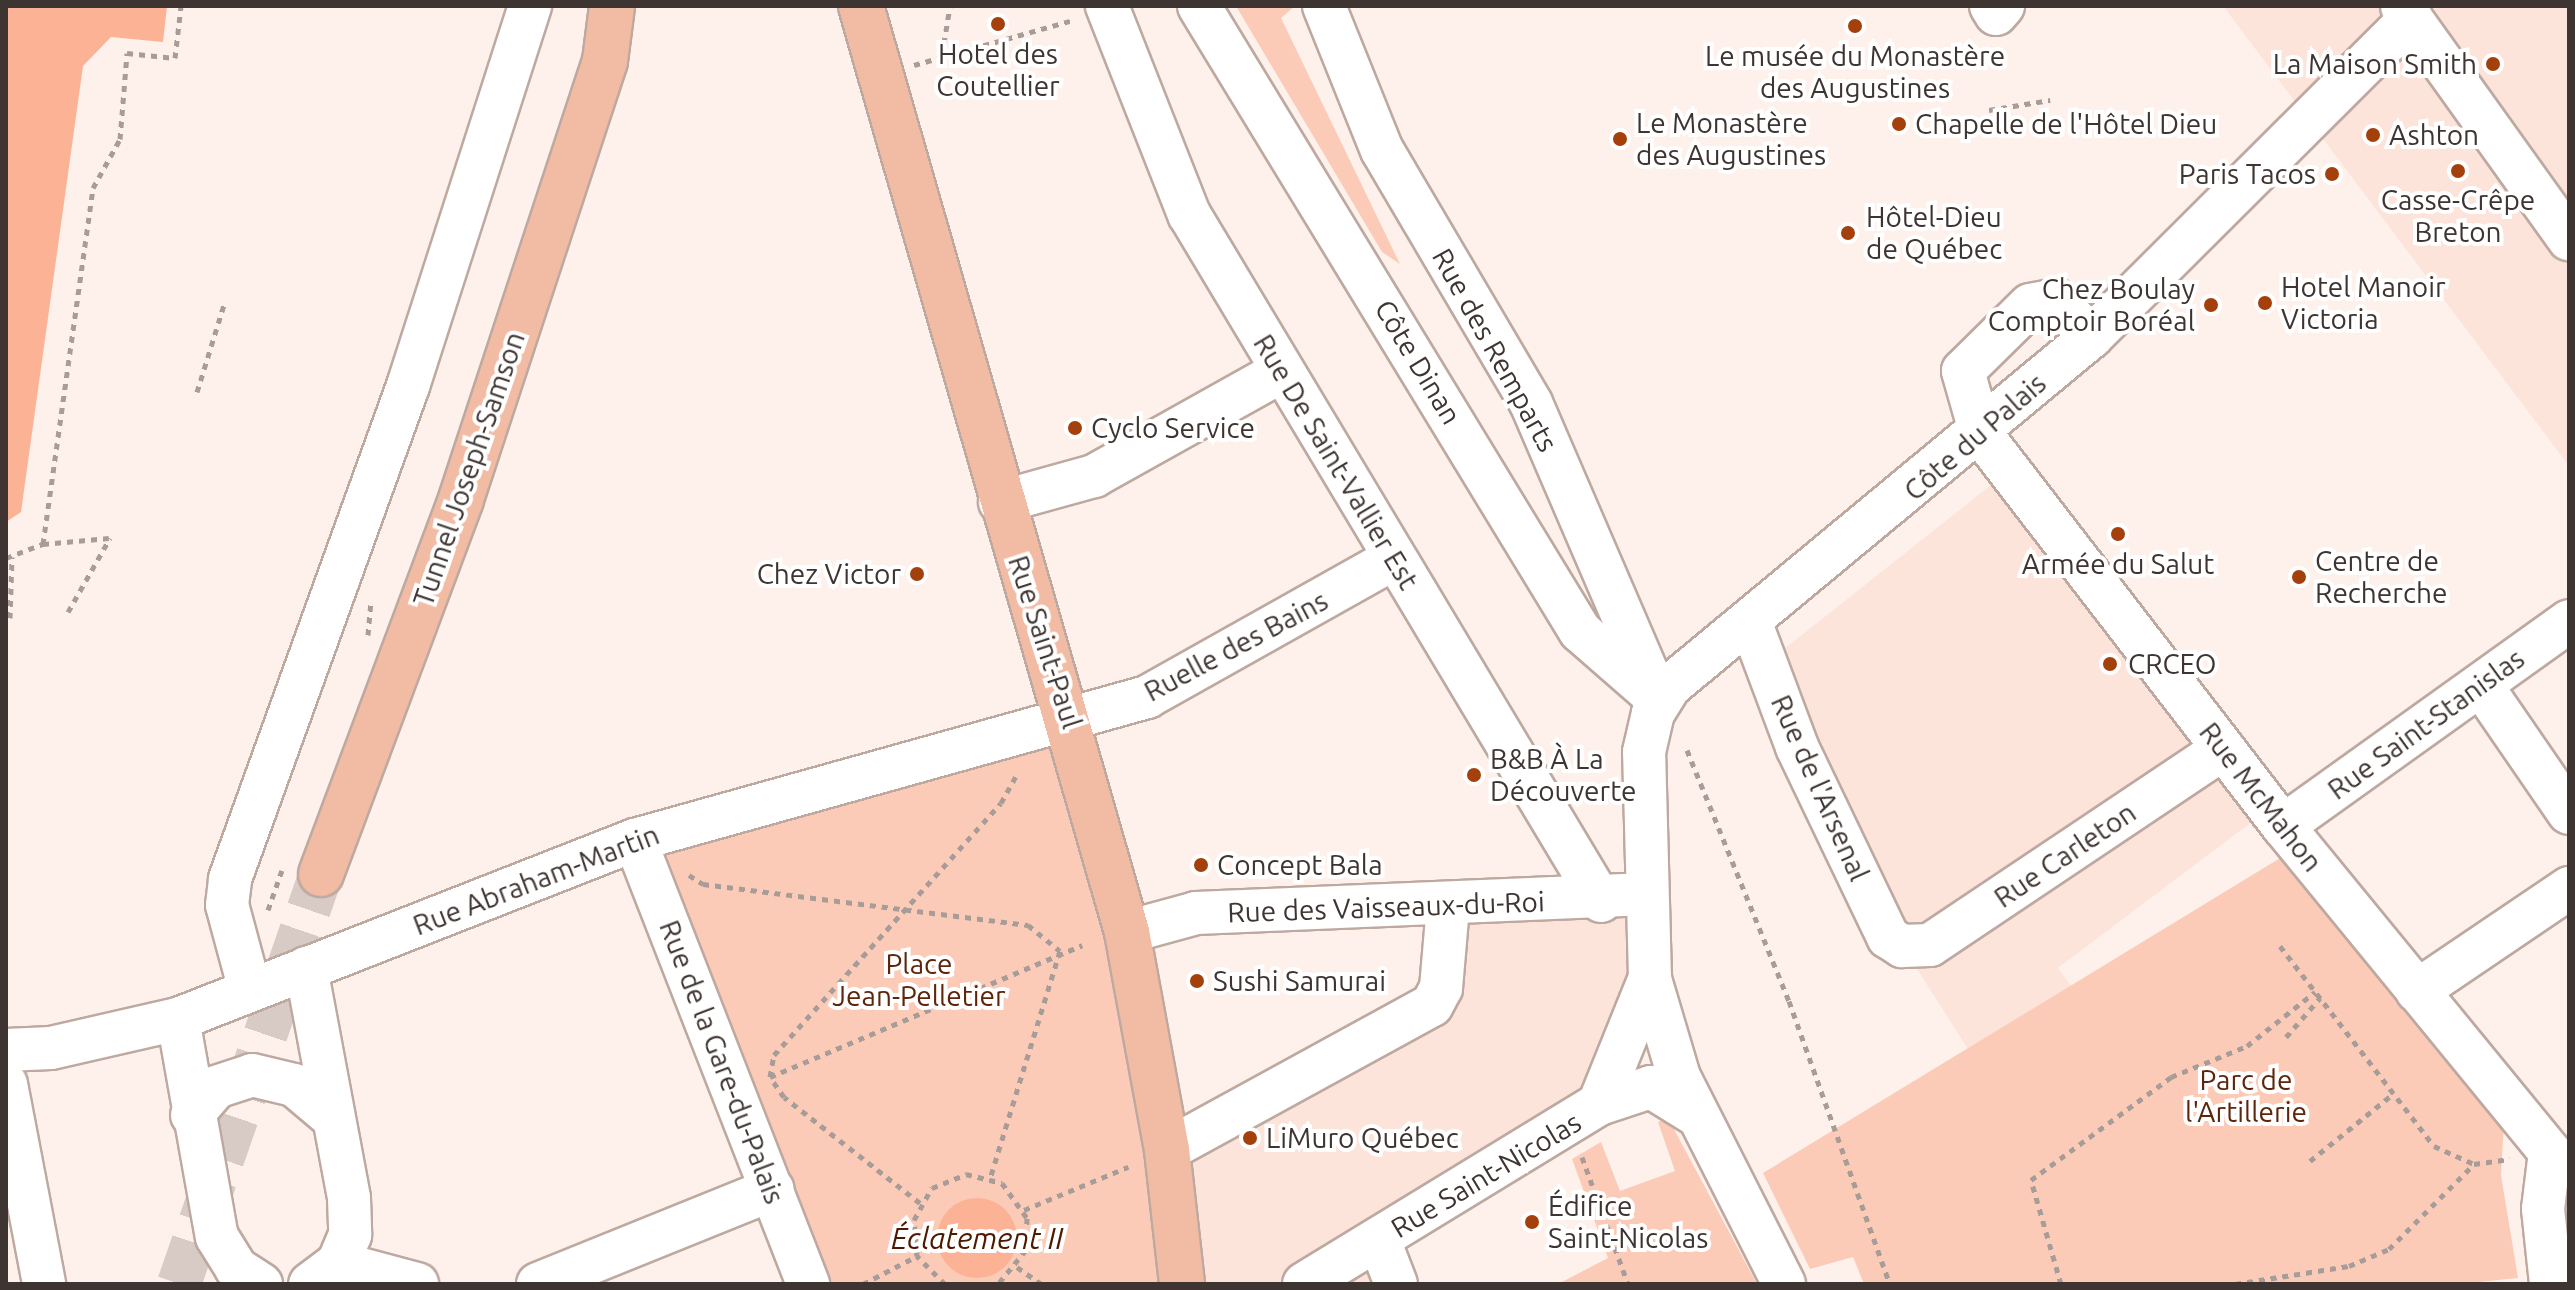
<!DOCTYPE html>
<meta charset="utf-8">
<style>
body{margin:0}
#map{position:relative;width:2575px;height:1290px;overflow:hidden;background:#fef1eb;font-family:Ubuntu,sans-serif}
div>[style]{position:absolute}
.built>*{inset:0;background:#fce4db}
.green>*{inset:0;background:#fbcbb8}
.water>*{inset:0;background:#fbb295}
.round{border-radius:50%}
.major-tunnel>*{height:44px;margin-top:-22px;transform-origin:0;background:repeating-linear-gradient(90deg,#d8cbc6 0 44px,transparent 0 66px)}
.path>*{height:5px;margin-top:-2.5px;transform-origin:0;background:repeating-linear-gradient(90deg,#a79c97 0 6px,transparent 0 12px)}
.roads{filter:drop-shadow(2px 0 #bea9a1) drop-shadow(-2px 0 #bea9a1) drop-shadow(0 2px #bea9a1) drop-shadow(0 -2px #bea9a1)}
.minor>*{height:42px;margin:-21px;padding:0 21px;transform-origin:21px;border-radius:21px;background:#fff}
.major>*{height:44px;margin:-22px;padding:0 22px;transform-origin:22px;border-radius:22px;background:#f2bba4}
.dots>*{width:22px;height:22px;translate:-50% -50%;box-sizing:border-box;border:4px solid #fff;border-radius:50%}
span{translate:-50% -50%;white-space:nowrap;text-align:center;line-height:1.15;-webkit-text-stroke:8px #fff;paint-order:stroke}
.poi-label{font-size:28px;color:#3e3532}
.right{translate:-100% -50%;text-align:right}
.left{translate:0 -50%;text-align:left}
.street-label{font-size:28px;color:#3e3532}
.park-label{font-size:28px;color:#5d260c}
.water-label{font-size:30px;color:#4f1900;font-style:italic}
.frame{position:absolute;inset:0;border:8px solid #3e3532;pointer-events:none}
</style>
<div id="map">
<div class="built">
<i style="clip-path:polygon(2223px 6px,2569px 6px,2569px 466px)"></i>
<i style="clip-path:polygon(1996px 481px,2261px 815px,2058px 968px,2078px 995px,1978px 1065px,1903px 947px,1765px 664px)"></i>
<i style="clip-path:polygon(1646px 891px,1617px 1064px,1379px 1240px,1396px 1284px,1182px 1284px,1167px 1150px,1432px 1005px,1448px 907px)"></i>
</div>
<div class="green">
<i style="clip-path:polygon(1236px 6px,1295px 6px,1281px 18px,1400px 264px,1382px 252px)"></i>
<i style="clip-path:polygon(1070px 716px,1182px 1284px,808px 1284px,635px 840px)"></i>
<i style="clip-path:polygon(2290px 852px,2504px 1122px,2501px 1175px,2518px 1278px,2459px 1284px,1864px 1284px,1853px 1257px,1810px 1269px,1763px 1173px)"></i>
<i style="clip-path:polygon(1668px 1118px,1757px 1284px,1558px 1284px,1608px 1258px,1572px 1159px,1601px 1142px,1620px 1191px,1675px 1171px,1658px 1122px)"></i>
</div>
<div class="water">
<i style="clip-path:polygon(6px 6px,167px 6px,163px 42px,111px 37px,83px 66px,21px 512px,6px 522px)"></i>
<i class="round" style="left:937px;top:1198px;width:80px;height:80px"></i>
</div>
<div class="major-tunnel">
<i style="left:179px;top:1284px;width:434px;rotate:-70.9deg"></i>
</div>
<div class="path">
<i style="left:942px;top:55px;width:50px;rotate:-80.7deg"></i>
<i style="left:914px;top:65px;width:165px;rotate:-15.8deg"></i>
<i style="left:1989px;top:110px;width:62px;rotate:-9.3deg"></i>
<i style="left:197px;top:392px;width:91px;rotate:-72.8deg"></i>
<i style="left:43px;top:544px;width:66px;rotate:-5.2deg"></i>
<i style="left:6px;top:558px;width:40px;rotate:-21deg"></i>
<i style="left:43px;top:544px;width:359px;rotate:-82deg"></i>
<i style="left:93px;top:188px;width:56px;rotate:-61.1deg"></i>
<i style="left:120px;top:139px;width:86px;rotate:-85.3deg"></i>
<i style="left:127px;top:53px;width:48px;rotate:5.9deg"></i>
<i style="left:175px;top:58px;width:52px;rotate:-83.4deg"></i>
<i style="left:68px;top:612px;width:85px;rotate:-60.4deg"></i>
<i style="left:10px;top:618px;width:61px;rotate:-88.1deg"></i>
<i style="left:368px;top:635px;width:33px;rotate:-85deg"></i>
<i style="left:1687px;top:750px;width:271px;rotate:67.9deg"></i>
<i style="left:1789px;top:1001px;width:300px;rotate:70.4deg"></i>
<i style="left:689px;top:875px;width:17px;rotate:33deg"></i>
<i style="left:703px;top:884px;width:328px;rotate:7.2deg"></i>
<i style="left:1028px;top:925px;width:41px;rotate:39.1deg"></i>
<i style="left:1060px;top:951px;width:238px;rotate:107.1deg"></i>
<i style="left:268px;top:910px;width:42px;rotate:-70.7deg"></i>
<i style="left:2280px;top:946px;width:252px;rotate:52.4deg"></i>
<i style="left:2434px;top:1146px;width:44px;rotate:24.2deg"></i>
<i style="left:2474px;top:1164px;width:36px;rotate:-8deg"></i>
<i style="left:2286px;top:1037px;width:52px;rotate:-48.9deg"></i>
<i style="left:770px;top:1077px;width:339px;rotate:-22.9deg"></i>
<i style="left:1582px;top:1157px;width:135px;rotate:70.1deg"></i>
<i style="left:2310px;top:1161px;width:107px;rotate:-38.9deg"></i>
<i style="left:920px;top:1203px;width:172px;rotate:-142.1deg"></i>
<i style="left:784px;top:1097px;width:24px;rotate:-125deg"></i>
<i style="left:770px;top:1077px;width:22px;rotate:-80deg"></i>
<i style="left:774px;top:1055px;width:339px;rotate:-48deg"></i>
<i style="left:1001px;top:803px;width:33px;rotate:-61deg"></i>
<i style="left:1024px;top:1210px;width:113px;rotate:-22.5deg"></i>
<i style="left:1017px;top:1267px;width:29px;rotate:35deg"></i>
<i style="left:863px;top:1284px;width:61px;rotate:-27.4deg"></i>
<i style="left:945px;top:1284px;width:40px;rotate:-135deg"></i>
<i style="left:917px;top:1256px;width:36px;rotate:-95deg"></i>
<i style="left:914px;top:1220px;width:37px;rotate:-61deg"></i>
<i style="left:932px;top:1188px;width:37px;rotate:-22deg"></i>
<i style="left:966px;top:1174px;width:37px;rotate:14deg"></i>
<i style="left:1002px;top:1183px;width:43px;rotate:54.5deg"></i>
<i style="left:1027px;top:1218px;width:32px;rotate:92deg"></i>
<i style="left:1026px;top:1250px;width:44px;rotate:129.5deg"></i>
<i style="left:2061px;top:1284px;width:108px;rotate:-106.1deg"></i>
<i style="left:2031px;top:1180px;width:174px;rotate:-36.3deg"></i>
<i style="left:2171px;top:1077px;width:82px;rotate:-22.2deg"></i>
<i style="left:2247px;top:1046px;width:87px;rotate:-38.5deg"></i>
<i style="left:2235px;top:1284px;width:115px;rotate:-9deg"></i>
<i style="left:2349px;top:1266px;width:43px;rotate:-23deg"></i>
<i style="left:2389px;top:1249px;width:120px;rotate:-45deg"></i>
</div>
<div class="roads">
<div class="minor">
<i style="left:1107px;top:6px;width:224px;rotate:68.5deg"></i>
<i style="left:1189px;top:214px;width:801px;rotate:59.05deg"></i>
<i style="left:1199px;top:6px;width:732px;rotate:58.63deg"></i>
<i style="left:1580px;top:631px;width:103px;rotate:41.1deg"></i>
<i style="left:1324px;top:6px;width:155px;rotate:68.1deg"></i>
<i style="left:1382px;top:150px;width:294px;rotate:59.5deg"></i>
<i style="left:1531px;top:403px;width:321px;rotate:66.7deg"></i>
<i style="left:1991px;top:6px;width:9px;rotate:58deg"></i>
<i style="left:1996px;top:14px;width:11px;rotate:-49deg"></i>
<i style="left:2402px;top:6px;width:287px;rotate:54.4deg"></i>
<i style="left:2091px;top:337px;width:51px;rotate:-133.4deg"></i>
<i style="left:2056px;top:300px;width:26px;rotate:169deg"></i>
<i style="left:2030px;top:305px;width:94px;rotate:135.4deg"></i>
<i style="left:1963px;top:371px;width:66px;rotate:74.1deg"></i>
<i style="left:1981px;top:434px;width:495px;rotate:52.4deg"></i>
<i style="left:2283px;top:826px;width:421px;rotate:50.7deg"></i>
<i style="left:1000px;top:502px;width:98px;rotate:-15.5deg"></i>
<i style="left:1094px;top:476px;width:213px;rotate:-29.2deg"></i>
<i style="left:1750px;top:621px;width:134px;rotate:69.5deg"></i>
<i style="left:1797px;top:747px;width:211px;rotate:64.4deg"></i>
<i style="left:1888px;top:937px;width:17px;rotate:33deg"></i>
<i style="left:1902px;top:946px;width:28px;rotate:-2deg"></i>
<i style="left:1930px;top:945px;width:353px;rotate:-33.8deg"></i>
<i style="left:2481px;top:685px;width:155px;rotate:55.5deg"></i>
<i style="left:2283px;top:826px;width:352px;rotate:-35.6deg"></i>
<i style="left:635px;top:840px;width:477px;rotate:68.7deg"></i>
<i style="left:1127px;top:932px;width:72px;rotate:-15.4deg"></i>
<i style="left:1196px;top:913px;width:429px;rotate:-2.4deg"></i>
<i style="left:306px;top:968px;width:234px;rotate:79.4deg"></i>
<i style="left:349px;top:1198px;width:37px;rotate:88deg"></i>
<i style="left:350px;top:1235px;width:30px;rotate:113deg"></i>
<i style="left:338px;top:1263px;width:35px;rotate:143deg"></i>
<i style="left:1650px;top:979px;width:102px;rotate:73.5deg"></i>
<i style="left:1679px;top:1077px;width:232px;rotate:63.1deg"></i>
<i style="left:250px;top:990px;width:88px;rotate:-105.1deg"></i>
<i style="left:227px;top:905px;width:26px;rotate:-83deg"></i>
<i style="left:230px;top:879px;width:524px;rotate:-70.15deg"></i>
<i style="left:408px;top:386px;width:399px;rotate:-72.2deg"></i>
<i style="left:2417px;top:991px;width:184px;rotate:-34.1deg"></i>
<i style="left:178px;top:1019px;width:221px;rotate:79.9deg"></i>
<i style="left:217px;top:1237px;width:36px;rotate:58deg"></i>
<i style="left:236px;top:1268px;width:30px;rotate:33deg"></i>
<i style="left:6px;top:1050px;width:45px;rotate:-2.5deg"></i>
<i style="left:51px;top:1048px;width:130px;rotate:-12.9deg"></i>
<i style="left:178px;top:1019px;width:491px;rotate:-21.4deg"></i>
<i style="left:635px;top:840px;width:532px;rotate:-15.6deg"></i>
<i style="left:1147px;top:697px;width:284px;rotate:-29.3deg"></i>
<i style="left:6px;top:1084px;width:204px;rotate:79.2deg"></i>
<i style="left:1599px;top:1104px;width:55px;rotate:-18.1deg"></i>
<i style="left:1651px;top:1087px;width:55px;rotate:31.7deg"></i>
<i style="left:192px;top:1115px;width:37px;rotate:-49deg"></i>
<i style="left:216px;top:1087px;width:38px;rotate:-18deg"></i>
<i style="left:252px;top:1075px;width:43px;rotate:13.4deg"></i>
<i style="left:294px;top:1085px;width:48px;rotate:40deg"></i>
<i style="left:1167px;top:1150px;width:302px;rotate:-28.7deg"></i>
<i style="left:1432px;top:1005px;width:19px;rotate:-62deg"></i>
<i style="left:1441px;top:988px;width:81px;rotate:-85.1deg"></i>
<i style="left:2550px;top:1152px;width:57px;rotate:97deg"></i>
<i style="left:2543px;top:1209px;width:75px;rotate:83.9deg"></i>
<i style="left:1379px;top:1240px;width:47px;rotate:68.9deg"></i>
<i style="left:338px;top:1263px;width:82px;rotate:14.9deg"></i>
<i style="left:538px;top:1284px;width:253px;rotate:-22deg"></i>
<i style="left:1304px;top:1284px;width:346px;rotate:-31.4deg"></i>
<i style="left:1599px;top:1104px;width:136px;rotate:-68deg"></i>
<i style="left:1650px;top:978px;width:226px;rotate:-91.5deg"></i>
<i style="left:1644px;top:752px;width:40px;rotate:-77deg"></i>
<i style="left:1653px;top:713px;width:32px;rotate:-58deg"></i>
<i style="left:1670px;top:686px;width:547px;rotate:-39.66deg"></i>
<i style="left:2091px;top:337px;width:452px;rotate:-44.9deg"></i>
</div>
<div class="major">
<i style="left:861px;top:6px;width:963px;rotate:73.97deg"></i>
<i style="left:1127px;top:932px;width:222px;rotate:79.6deg"></i>
<i style="left:1167px;top:1150px;width:135px;rotate:83.6deg"></i>
<i style="left:321px;top:874px;width:400px;rotate:-69.5deg"></i>
<i style="left:461px;top:499px;width:461px;rotate:-71.8deg"></i>
<i style="left:605px;top:61px;width:55px;rotate:-82.7deg"></i>
</div>
</div>
<div class="dots">
<i style="left:998px;top:24px;background:#a4400b"></i>
<i style="left:1855px;top:26px;background:#a4400b"></i>
<i style="left:2493px;top:64px;background:#a4400b"></i>
<i style="left:1899px;top:124px;background:#a4400b"></i>
<i style="left:2373px;top:135px;background:#a4400b"></i>
<i style="left:1620px;top:139px;background:#a4400b"></i>
<i style="left:2458px;top:171px;background:#a4400b"></i>
<i style="left:2332px;top:174px;background:#a4400b"></i>
<i style="left:1848px;top:233px;background:#a4400b"></i>
<i style="left:2265px;top:303px;background:#a4400b"></i>
<i style="left:2211px;top:305px;background:#a4400b"></i>
<i style="left:1075px;top:428px;background:#a4400b"></i>
<i style="left:2118px;top:534px;background:#a4400b"></i>
<i style="left:917px;top:574px;background:#a4400b"></i>
<i style="left:2299px;top:577px;background:#a4400b"></i>
<i style="left:2110px;top:664px;background:#a4400b"></i>
<i style="left:1474px;top:775px;background:#a4400b"></i>
<i style="left:1201px;top:865px;background:#a4400b"></i>
<i style="left:1197px;top:981px;background:#a4400b"></i>
<i style="left:1250px;top:1138px;background:#a4400b"></i>
<i style="left:1532px;top:1222px;background:#a4400b"></i>
</div>
<div class="poi-label">
<span style="left:998px;top:70px">Hotel des<br>Coutellier</span>
<span style="left:1855px;top:72px">Le musée du Monastère<br>des Augustines</span>
<span class="right" style="left:2477px;top:64px">La Maison Smith</span>
<span class="left" style="left:1636px;top:139px">Le Monastère<br>des Augustines</span>
<span class="left" style="left:1915px;top:124px">Chapelle de l'Hôtel Dieu</span>
<span class="left" style="left:2389px;top:135px">Ashton</span>
<span class="right" style="left:2316px;top:174px">Paris Tacos</span>
<span style="left:2458px;top:216px">Casse-Crêpe<br>Breton</span>
<span class="left" style="left:1866px;top:233px">Hôtel-Dieu<br>de Québec</span>
<span class="left" style="left:2281px;top:303px">Hotel Manoir<br>Victoria</span>
<span class="right" style="left:2195px;top:305px">Chez Boulay<br>Comptoir Boréal</span>
<span class="left" style="left:1091px;top:428px">Cyclo Service</span>
<span class="left" style="left:2315px;top:577px">Centre de<br>Recherche</span>
<span style="left:2118px;top:564px">Armée du Salut</span>
<span class="right" style="left:901px;top:574px">Chez Victor</span>
<span class="left" style="left:2128px;top:664px">CRCEO</span>
<span class="left" style="left:1490px;top:775px">B&amp;B À La<br>Découverte</span>
<span class="left" style="left:1217px;top:865px">Concept Bala</span>
<span class="left" style="left:1213px;top:981px">Sushi Samurai</span>
<span class="left" style="left:1266px;top:1138px">LiMuro Québec</span>
<span class="left" style="left:1548px;top:1222px">Édifice<br>Saint-Nicolas</span>
</div>
<div class="street-label">
<span style="left:1495px;top:350px;rotate:61deg">Rue des Remparts</span>
<span style="left:1418px;top:362px;rotate:59deg">Côte Dinan</span>
<span style="left:1975px;top:437px;rotate:-41deg">Côte du Palais</span>
<span style="left:1336px;top:462px;rotate:59deg">Rue De Saint-Vallier Est</span>
<span style="left:469px;top:469px;rotate:-71deg">Tunnel Joseph-Samson</span>
<span style="left:1045px;top:642px;rotate:72deg">Rue Saint-Paul</span>
<span style="left:1236px;top:646px;rotate:-28deg">Ruelle des Bains</span>
<span style="left:2426px;top:724px;rotate:-36deg">Rue Saint-Stanislas</span>
<span style="left:1820px;top:788px;rotate:66deg">Rue de l'Arsenal</span>
<span style="left:2261px;top:797px;rotate:52deg">Rue McMahon</span>
<span style="left:2065px;top:855px;rotate:-34deg">Rue Carleton</span>
<span style="left:536px;top:880px;rotate:-21deg">Rue Abraham-Martin</span>
<span style="left:1386px;top:907px;rotate:-2deg">Rue des Vaisseaux-du-Roi</span>
<span style="left:722px;top:1062px;rotate:69deg">Rue de la Gare-du-Palais</span>
<span style="left:1486px;top:1175px;rotate:-31deg">Rue Saint-Nicolas</span>
</div>
<div class="park-label">
<span style="left:919px;top:980px">Place<br>Jean-Pelletier</span>
<span style="left:2246px;top:1096px">Parc de<br>l'Artillerie</span>
</div>
<div class="water-label">
<span style="left:977px;top:1238px">Éclatement II</span>
</div>
<div class="frame"></div>
</div>
